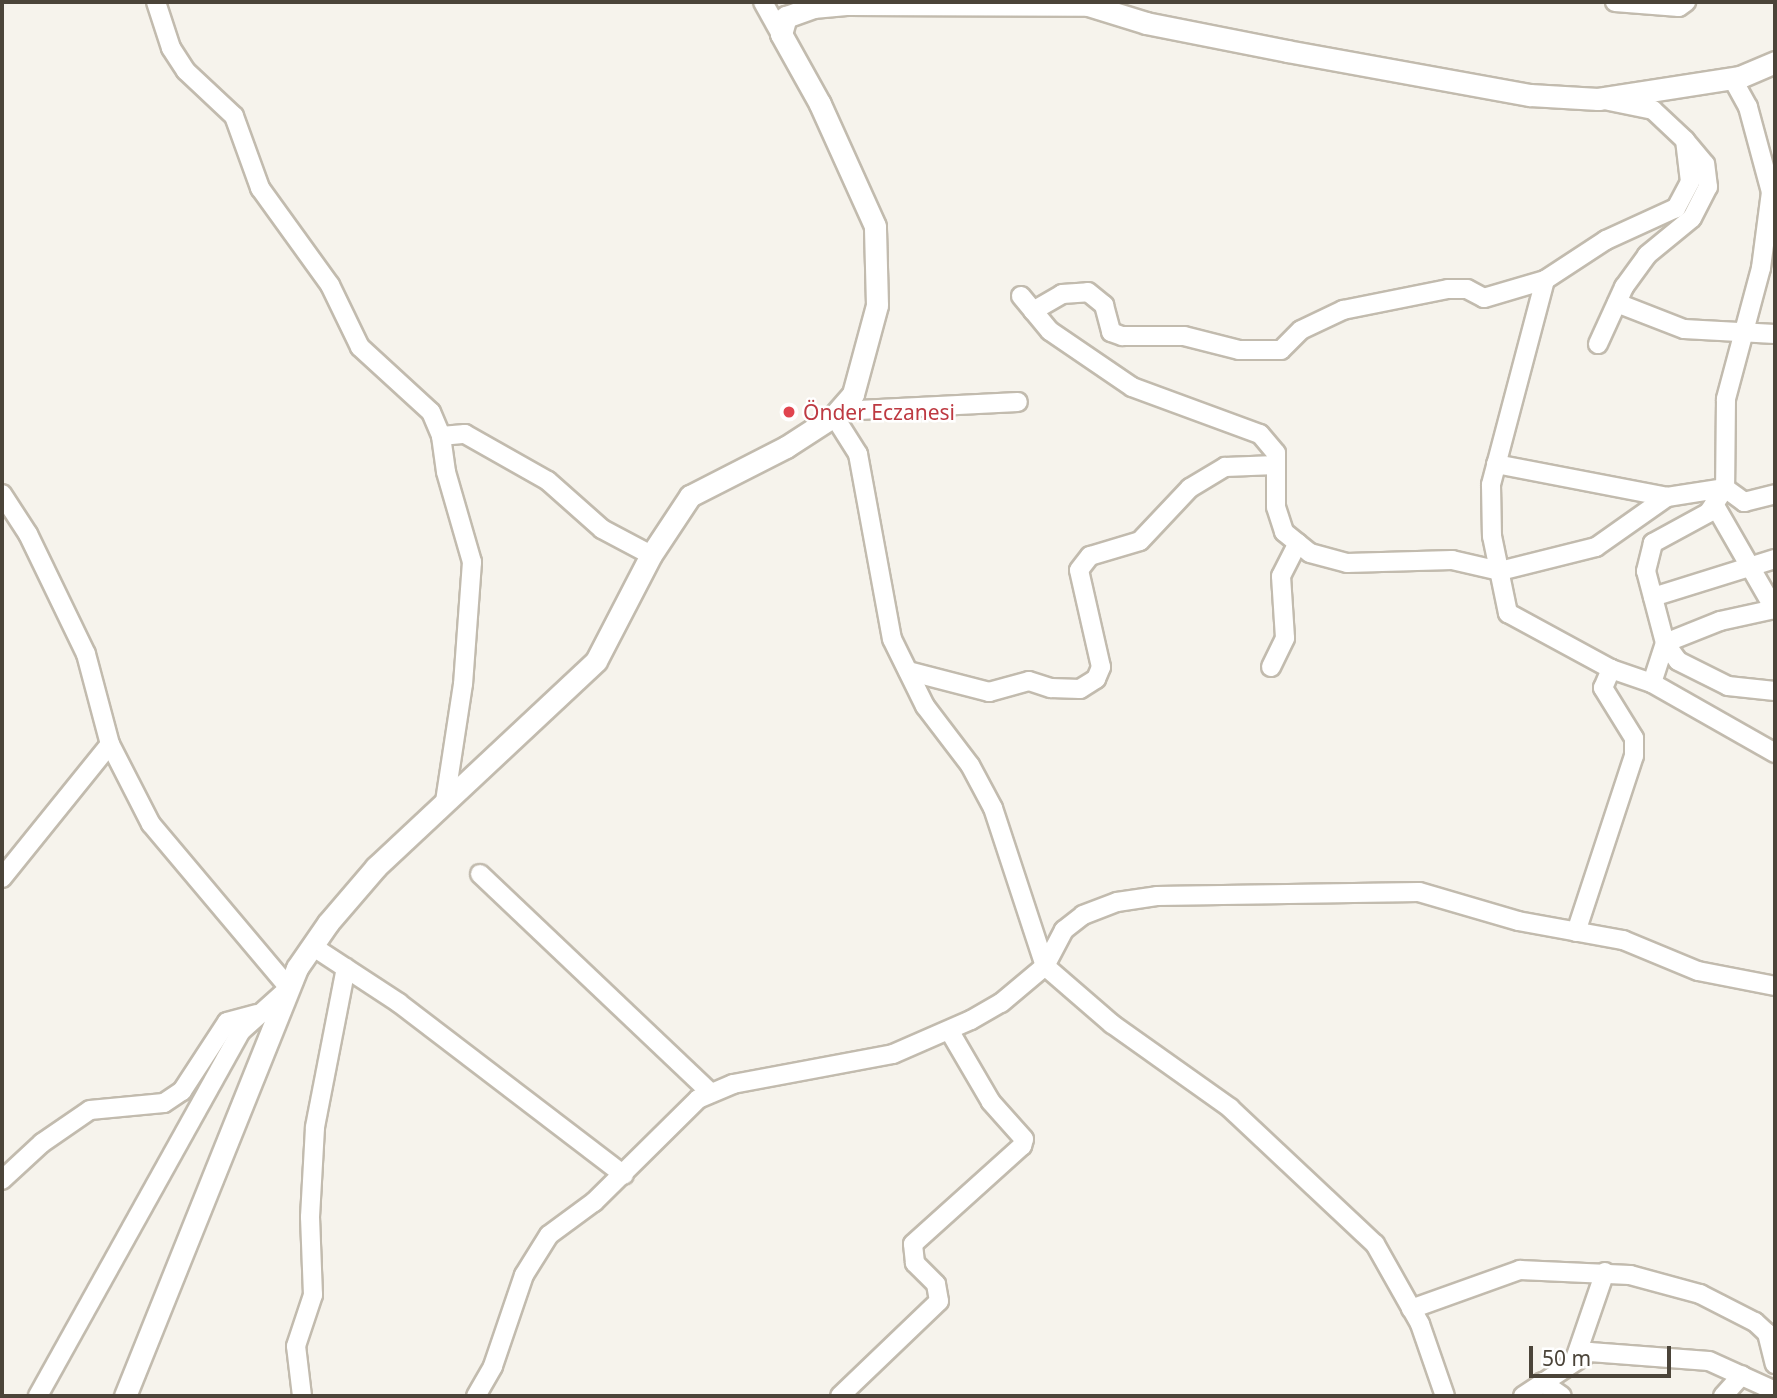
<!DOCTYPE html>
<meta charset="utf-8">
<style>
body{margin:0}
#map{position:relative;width:1777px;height:1398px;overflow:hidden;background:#f6f3ec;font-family:"Noto Sans",sans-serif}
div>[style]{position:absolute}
.roads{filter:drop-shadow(2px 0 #c2bbae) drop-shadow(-2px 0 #c2bbae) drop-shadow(0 2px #c2bbae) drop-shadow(0 -2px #c2bbae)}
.minor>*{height:18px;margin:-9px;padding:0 9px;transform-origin:9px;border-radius:9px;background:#fff}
.tertiary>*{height:21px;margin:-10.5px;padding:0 10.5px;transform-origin:10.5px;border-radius:10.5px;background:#fff}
.dots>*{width:19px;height:19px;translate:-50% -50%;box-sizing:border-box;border:4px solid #fff;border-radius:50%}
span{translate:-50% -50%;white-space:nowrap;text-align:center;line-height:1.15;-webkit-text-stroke:5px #fff;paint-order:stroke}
.health-label{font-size:21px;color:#be3a42}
.left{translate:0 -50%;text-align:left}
.frame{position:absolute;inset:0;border:4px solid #4b4439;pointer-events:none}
.scale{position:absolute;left:1529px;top:1346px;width:142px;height:32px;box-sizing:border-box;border:4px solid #4b4439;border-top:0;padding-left:9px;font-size:21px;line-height:24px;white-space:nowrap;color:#4b4439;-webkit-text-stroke:5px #fff;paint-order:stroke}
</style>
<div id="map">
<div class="roads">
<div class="minor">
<i style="left:156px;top:2px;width:48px;rotate:71.9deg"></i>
<i style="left:171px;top:48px;width:27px;rotate:57deg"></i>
<i style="left:186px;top:71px;width:66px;rotate:43.2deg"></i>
<i style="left:234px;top:116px;width:77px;rotate:70.1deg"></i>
<i style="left:260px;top:188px;width:120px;rotate:54.2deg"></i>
<i style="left:330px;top:285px;width:69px;rotate:64.2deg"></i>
<i style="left:360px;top:347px;width:96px;rotate:42.5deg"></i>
<i style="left:431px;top:412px;width:26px;rotate:67deg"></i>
<i style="left:441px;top:436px;width:36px;rotate:82deg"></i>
<i style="left:446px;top:472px;width:94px;rotate:73.9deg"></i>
<i style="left:472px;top:562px;width:122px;rotate:94.2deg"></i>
<i style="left:463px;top:684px;width:118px;rotate:98.7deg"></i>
<i style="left:763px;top:2px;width:37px;rotate:61deg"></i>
<i style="left:1615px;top:2px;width:64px;rotate:4.5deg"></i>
<i style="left:1679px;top:7px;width:9px;rotate:-36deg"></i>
<i style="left:1732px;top:78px;width:33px;rotate:61deg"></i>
<i style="left:1748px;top:107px;width:88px;rotate:74.9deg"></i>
<i style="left:1771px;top:192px;width:77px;rotate:97.5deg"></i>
<i style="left:1761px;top:268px;width:136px;rotate:105deg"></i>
<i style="left:1726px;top:399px;width:89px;rotate:90.6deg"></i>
<i style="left:1725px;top:488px;width:24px;rotate:36deg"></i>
<i style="left:1744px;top:502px;width:32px;rotate:-14deg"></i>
<i style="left:1609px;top:101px;width:45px;rotate:11.6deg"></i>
<i style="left:1653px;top:110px;width:44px;rotate:43.2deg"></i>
<i style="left:1685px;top:140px;width:42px;rotate:83.2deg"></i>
<i style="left:1690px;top:182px;width:30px;rotate:118deg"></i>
<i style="left:1676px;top:208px;width:77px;rotate:155.4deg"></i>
<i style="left:1606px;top:240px;width:73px;rotate:146.7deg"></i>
<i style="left:1545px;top:280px;width:212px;rotate:104.8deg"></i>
<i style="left:1491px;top:485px;width:51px;rotate:88.9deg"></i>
<i style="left:1492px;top:536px;width:79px;rotate:78.3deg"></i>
<i style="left:1508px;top:613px;width:117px;rotate:28.5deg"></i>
<i style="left:1611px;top:669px;width:43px;rotate:18.9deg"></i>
<i style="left:1652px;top:683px;width:142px;rotate:29.6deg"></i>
<i style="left:1021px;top:296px;width:45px;rotate:50.4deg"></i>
<i style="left:1050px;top:331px;width:99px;rotate:34.3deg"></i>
<i style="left:1132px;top:387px;width:136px;rotate:20.2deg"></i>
<i style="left:1260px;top:434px;width:25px;rotate:50deg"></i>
<i style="left:1276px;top:453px;width:54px;rotate:90deg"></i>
<i style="left:1276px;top:507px;width:26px;rotate:72deg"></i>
<i style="left:1284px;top:532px;width:33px;rotate:39deg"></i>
<i style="left:1310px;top:553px;width:38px;rotate:15deg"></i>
<i style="left:1347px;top:563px;width:105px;rotate:-1.6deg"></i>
<i style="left:1452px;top:560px;width:49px;rotate:12.9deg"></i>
<i style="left:1500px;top:571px;width:99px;rotate:-14deg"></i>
<i style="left:1596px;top:547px;width:87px;rotate:-35.2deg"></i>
<i style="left:1617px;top:303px;width:72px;rotate:21.2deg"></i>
<i style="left:1684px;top:329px;width:91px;rotate:3.1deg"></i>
<i style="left:1033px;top:311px;width:34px;rotate:-30deg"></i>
<i style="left:1062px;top:294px;width:26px;rotate:-4deg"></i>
<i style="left:1088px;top:292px;width:21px;rotate:39deg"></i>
<i style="left:1104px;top:305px;width:28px;rotate:75deg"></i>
<i style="left:1111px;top:332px;width:12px;rotate:20deg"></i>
<i style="left:1122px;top:336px;width:62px"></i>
<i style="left:1184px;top:336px;width:57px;rotate:14.3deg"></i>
<i style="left:1239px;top:350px;width:42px"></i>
<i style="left:1281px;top:350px;width:28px;rotate:-45deg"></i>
<i style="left:1301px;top:330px;width:47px;rotate:-25.5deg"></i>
<i style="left:1343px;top:310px;width:107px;rotate:-11.3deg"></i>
<i style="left:1448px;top:289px;width:19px"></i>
<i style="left:1467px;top:289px;width:19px;rotate:28deg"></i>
<i style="left:1484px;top:298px;width:64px;rotate:-16.4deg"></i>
<i style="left:1598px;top:344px;width:63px;rotate:-65.5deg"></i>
<i style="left:1624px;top:287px;width:39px;rotate:-54deg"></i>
<i style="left:1647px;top:255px;width:58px;rotate:-39.4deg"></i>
<i style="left:1692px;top:218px;width:35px;rotate:-63deg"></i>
<i style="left:1708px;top:187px;width:23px;rotate:-97deg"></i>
<i style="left:1705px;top:164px;width:31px;rotate:-130deg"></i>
<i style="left:839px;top:411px;width:179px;rotate:-2.9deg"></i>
<i style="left:834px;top:416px;width:45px;rotate:57.7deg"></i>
<i style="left:858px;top:454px;width:188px;rotate:79.6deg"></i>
<i style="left:892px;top:639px;width:75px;rotate:63.8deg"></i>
<i style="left:925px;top:706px;width:74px;rotate:52.7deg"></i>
<i style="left:970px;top:765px;width:49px;rotate:61.9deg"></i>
<i style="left:993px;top:808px;width:166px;rotate:71.8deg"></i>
<i style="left:1045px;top:966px;width:89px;rotate:40.9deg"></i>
<i style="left:1112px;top:1024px;width:145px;rotate:35.4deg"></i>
<i style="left:1230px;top:1108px;width:199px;rotate:43.2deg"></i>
<i style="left:1375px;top:1244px;width:92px;rotate:60.6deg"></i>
<i style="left:1420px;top:1324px;width:76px;rotate:70.9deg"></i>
<i style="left:441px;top:436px;width:24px;rotate:-5deg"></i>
<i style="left:465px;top:434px;width:95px;rotate:29.5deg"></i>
<i style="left:548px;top:481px;width:72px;rotate:41.6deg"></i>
<i style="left:602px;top:529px;width:55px;rotate:28deg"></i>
<i style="left:1496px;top:464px;width:174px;rotate:10.9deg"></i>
<i style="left:1667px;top:497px;width:59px;rotate:-8.8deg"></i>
<i style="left:1725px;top:488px;width:30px;rotate:124deg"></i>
<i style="left:1708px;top:513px;width:63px;rotate:151.4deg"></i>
<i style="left:1653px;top:543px;width:29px;rotate:104deg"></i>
<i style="left:1646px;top:571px;width:74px;rotate:75.2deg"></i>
<i style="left:1665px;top:643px;width:22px;rotate:54deg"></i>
<i style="left:1678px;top:661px;width:56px;rotate:26.6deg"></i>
<i style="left:1728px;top:686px;width:47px;rotate:6.1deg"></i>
<i style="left:2px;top:494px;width:48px;rotate:57deg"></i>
<i style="left:28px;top:534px;width:133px;rotate:64.2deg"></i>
<i style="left:86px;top:654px;width:93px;rotate:75.1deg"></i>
<i style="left:110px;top:744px;width:90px;rotate:62.9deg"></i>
<i style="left:151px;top:824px;width:214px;rotate:49.9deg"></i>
<i style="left:289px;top:988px;width:64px;rotate:138.1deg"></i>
<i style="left:241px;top:1031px;width:418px;rotate:119.1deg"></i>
<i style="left:1714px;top:504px;width:122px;rotate:60.1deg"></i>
<i style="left:1653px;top:597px;width:128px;rotate:-17.3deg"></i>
<i style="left:1271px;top:667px;width:32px;rotate:-64deg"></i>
<i style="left:1285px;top:638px;width:62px;rotate:-93.7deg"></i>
<i style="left:1281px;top:576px;width:37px;rotate:-63deg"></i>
<i style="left:908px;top:671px;width:84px;rotate:14.5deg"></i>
<i style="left:989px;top:692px;width:41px;rotate:-15.4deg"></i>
<i style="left:1029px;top:681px;width:23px;rotate:18deg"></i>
<i style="left:1051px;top:688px;width:29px;rotate:2deg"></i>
<i style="left:1080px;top:689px;width:19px;rotate:-32deg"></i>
<i style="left:1096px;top:679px;width:13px;rotate:-67deg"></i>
<i style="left:1101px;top:667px;width:99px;rotate:-102.8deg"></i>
<i style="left:1079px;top:570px;width:18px;rotate:-52deg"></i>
<i style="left:1090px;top:556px;width:52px;rotate:-16.7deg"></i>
<i style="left:1140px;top:541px;width:73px;rotate:-46.7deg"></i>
<i style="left:1190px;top:488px;width:41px;rotate:-31deg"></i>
<i style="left:1225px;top:467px;width:51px;rotate:-2.2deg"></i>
<i style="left:1652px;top:683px;width:42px;rotate:-72deg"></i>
<i style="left:1665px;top:643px;width:59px;rotate:-21.8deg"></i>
<i style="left:1720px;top:621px;width:56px;rotate:-12.3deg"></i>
<i style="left:480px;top:874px;width:318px;rotate:43.5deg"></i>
<i style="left:2px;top:878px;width:172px;rotate:-51.1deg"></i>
<i style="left:1576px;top:932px;width:185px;rotate:-71.8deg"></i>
<i style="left:1634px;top:756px;width:18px;rotate:-90deg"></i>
<i style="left:1634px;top:738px;width:59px;rotate:-121.8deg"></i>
<i style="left:1603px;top:688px;width:21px;rotate:-67deg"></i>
<i style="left:312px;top:946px;width:104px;rotate:33.2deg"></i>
<i style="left:399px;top:1003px;width:283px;rotate:37.4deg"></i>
<i style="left:2px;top:1180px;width:54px;rotate:-42.8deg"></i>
<i style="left:42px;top:1143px;width:58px;rotate:-34.5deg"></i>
<i style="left:90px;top:1110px;width:74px;rotate:-5.4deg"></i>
<i style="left:164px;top:1103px;width:22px;rotate:-34deg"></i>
<i style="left:182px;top:1091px;width:82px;rotate:-56.9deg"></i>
<i style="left:227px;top:1022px;width:31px;rotate:-15deg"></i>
<i style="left:1411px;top:1309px;width:116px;rotate:-19.7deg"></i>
<i style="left:1520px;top:1270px;width:110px;rotate:2.6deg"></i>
<i style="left:1630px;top:1275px;width:73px;rotate:15.2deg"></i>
<i style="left:1700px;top:1294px;width:62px;rotate:27deg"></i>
<i style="left:1755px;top:1322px;width:16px;rotate:43deg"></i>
<i style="left:1767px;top:1333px;width:32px;rotate:76deg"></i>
<i style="left:1575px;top:1359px;width:92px;rotate:-71deg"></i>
<i style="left:1542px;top:1382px;width:24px;rotate:35deg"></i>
<i style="left:302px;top:1396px;width:50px;rotate:-96.8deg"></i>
<i style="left:296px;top:1346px;width:54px;rotate:-71.6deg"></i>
<i style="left:313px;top:1295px;width:78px;rotate:-92.2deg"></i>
<i style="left:310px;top:1217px;width:90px;rotate:-86.8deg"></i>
<i style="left:315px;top:1127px;width:162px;rotate:-79deg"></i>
<i style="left:476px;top:1396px;width:34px;rotate:-60deg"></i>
<i style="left:493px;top:1366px;width:96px;rotate:-71.2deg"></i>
<i style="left:524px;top:1275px;width:47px;rotate:-58deg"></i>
<i style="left:549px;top:1235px;width:56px;rotate:-36.3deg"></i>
<i style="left:594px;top:1202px;width:146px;rotate:-44.7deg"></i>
<i style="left:698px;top:1099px;width:38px;rotate:-23deg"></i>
<i style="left:733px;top:1084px;width:163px;rotate:-10.6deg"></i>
<i style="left:893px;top:1054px;width:85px;rotate:-23.6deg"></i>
<i style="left:971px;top:1020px;width:34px;rotate:-30deg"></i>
<i style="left:1001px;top:1003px;width:57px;rotate:-40.1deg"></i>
<i style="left:1045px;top:966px;width:41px;rotate:-62.2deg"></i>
<i style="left:1064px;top:930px;width:24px;rotate:-38deg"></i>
<i style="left:1083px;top:915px;width:36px;rotate:-21deg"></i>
<i style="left:1117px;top:902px;width:40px;rotate:-8.5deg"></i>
<i style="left:1157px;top:896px;width:262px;rotate:-0.9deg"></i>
<i style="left:1419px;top:892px;width:103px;rotate:16.3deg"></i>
<i style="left:1518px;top:921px;width:107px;rotate:10.3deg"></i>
<i style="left:1623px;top:940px;width:81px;rotate:22.5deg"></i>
<i style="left:1698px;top:971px;width:78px;rotate:11deg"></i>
<i style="left:840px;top:1396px;width:137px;rotate:-43.8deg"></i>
<i style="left:939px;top:1301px;width:17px;rotate:-100deg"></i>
<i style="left:936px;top:1284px;width:30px;rotate:-135deg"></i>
<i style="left:915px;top:1263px;width:19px;rotate:-96deg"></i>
<i style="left:913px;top:1244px;width:147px;rotate:-42deg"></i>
<i style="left:1022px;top:1146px;width:7px;rotate:-74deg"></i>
<i style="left:1024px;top:1139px;width:50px;rotate:-131.7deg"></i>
<i style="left:991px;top:1102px;width:83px;rotate:-120.3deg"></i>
<i style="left:1523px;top:1396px;width:80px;rotate:-33.3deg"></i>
<i style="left:1590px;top:1352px;width:119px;rotate:4.3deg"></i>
<i style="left:1709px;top:1361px;width:72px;rotate:24.4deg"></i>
<i style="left:1723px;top:1396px;width:28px;rotate:-48deg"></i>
</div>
<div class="tertiary">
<i style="left:125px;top:1396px;width:461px;rotate:-68.1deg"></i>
<i style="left:297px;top:968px;width:55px;rotate:-55.4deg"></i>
<i style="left:328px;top:923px;width:74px;rotate:-49.4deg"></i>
<i style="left:376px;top:867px;width:301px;rotate:-43.1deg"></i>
<i style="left:596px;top:661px;width:119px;rotate:-62.6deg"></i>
<i style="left:651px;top:555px;width:71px;rotate:-56.5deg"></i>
<i style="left:690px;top:496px;width:108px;rotate:-27deg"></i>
<i style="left:786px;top:447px;width:57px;rotate:-32.9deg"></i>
<i style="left:834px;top:416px;width:29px;rotate:-49deg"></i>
<i style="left:853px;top:394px;width:92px;rotate:-74.9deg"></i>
<i style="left:877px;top:305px;width:79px;rotate:-91.5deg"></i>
<i style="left:875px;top:226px;width:134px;rotate:-114.3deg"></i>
<i style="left:820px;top:104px;width:80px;rotate:-119.1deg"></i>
<i style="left:781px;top:34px;width:18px;rotate:-74deg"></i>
<i style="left:786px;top:17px;width:29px;rotate:-20deg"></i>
<i style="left:813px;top:7px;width:33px;rotate:-5deg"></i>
<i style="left:846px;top:4px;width:242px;rotate:0.2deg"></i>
<i style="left:1088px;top:5px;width:61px;rotate:17.2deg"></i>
<i style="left:1146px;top:23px;width:144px;rotate:11.2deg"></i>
<i style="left:1287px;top:51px;width:247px;rotate:10.3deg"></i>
<i style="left:1530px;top:95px;width:68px;rotate:3.4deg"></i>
<i style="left:1598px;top:99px;width:144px;rotate:-8.8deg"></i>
<i style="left:1740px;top:77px;width:38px;rotate:-23deg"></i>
</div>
</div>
<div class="dots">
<i style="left:789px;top:412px;background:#e0444e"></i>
</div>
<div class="health-label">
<span class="left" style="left:803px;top:412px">Önder Eczanesi</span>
</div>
<div class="frame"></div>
<div class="scale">50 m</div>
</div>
